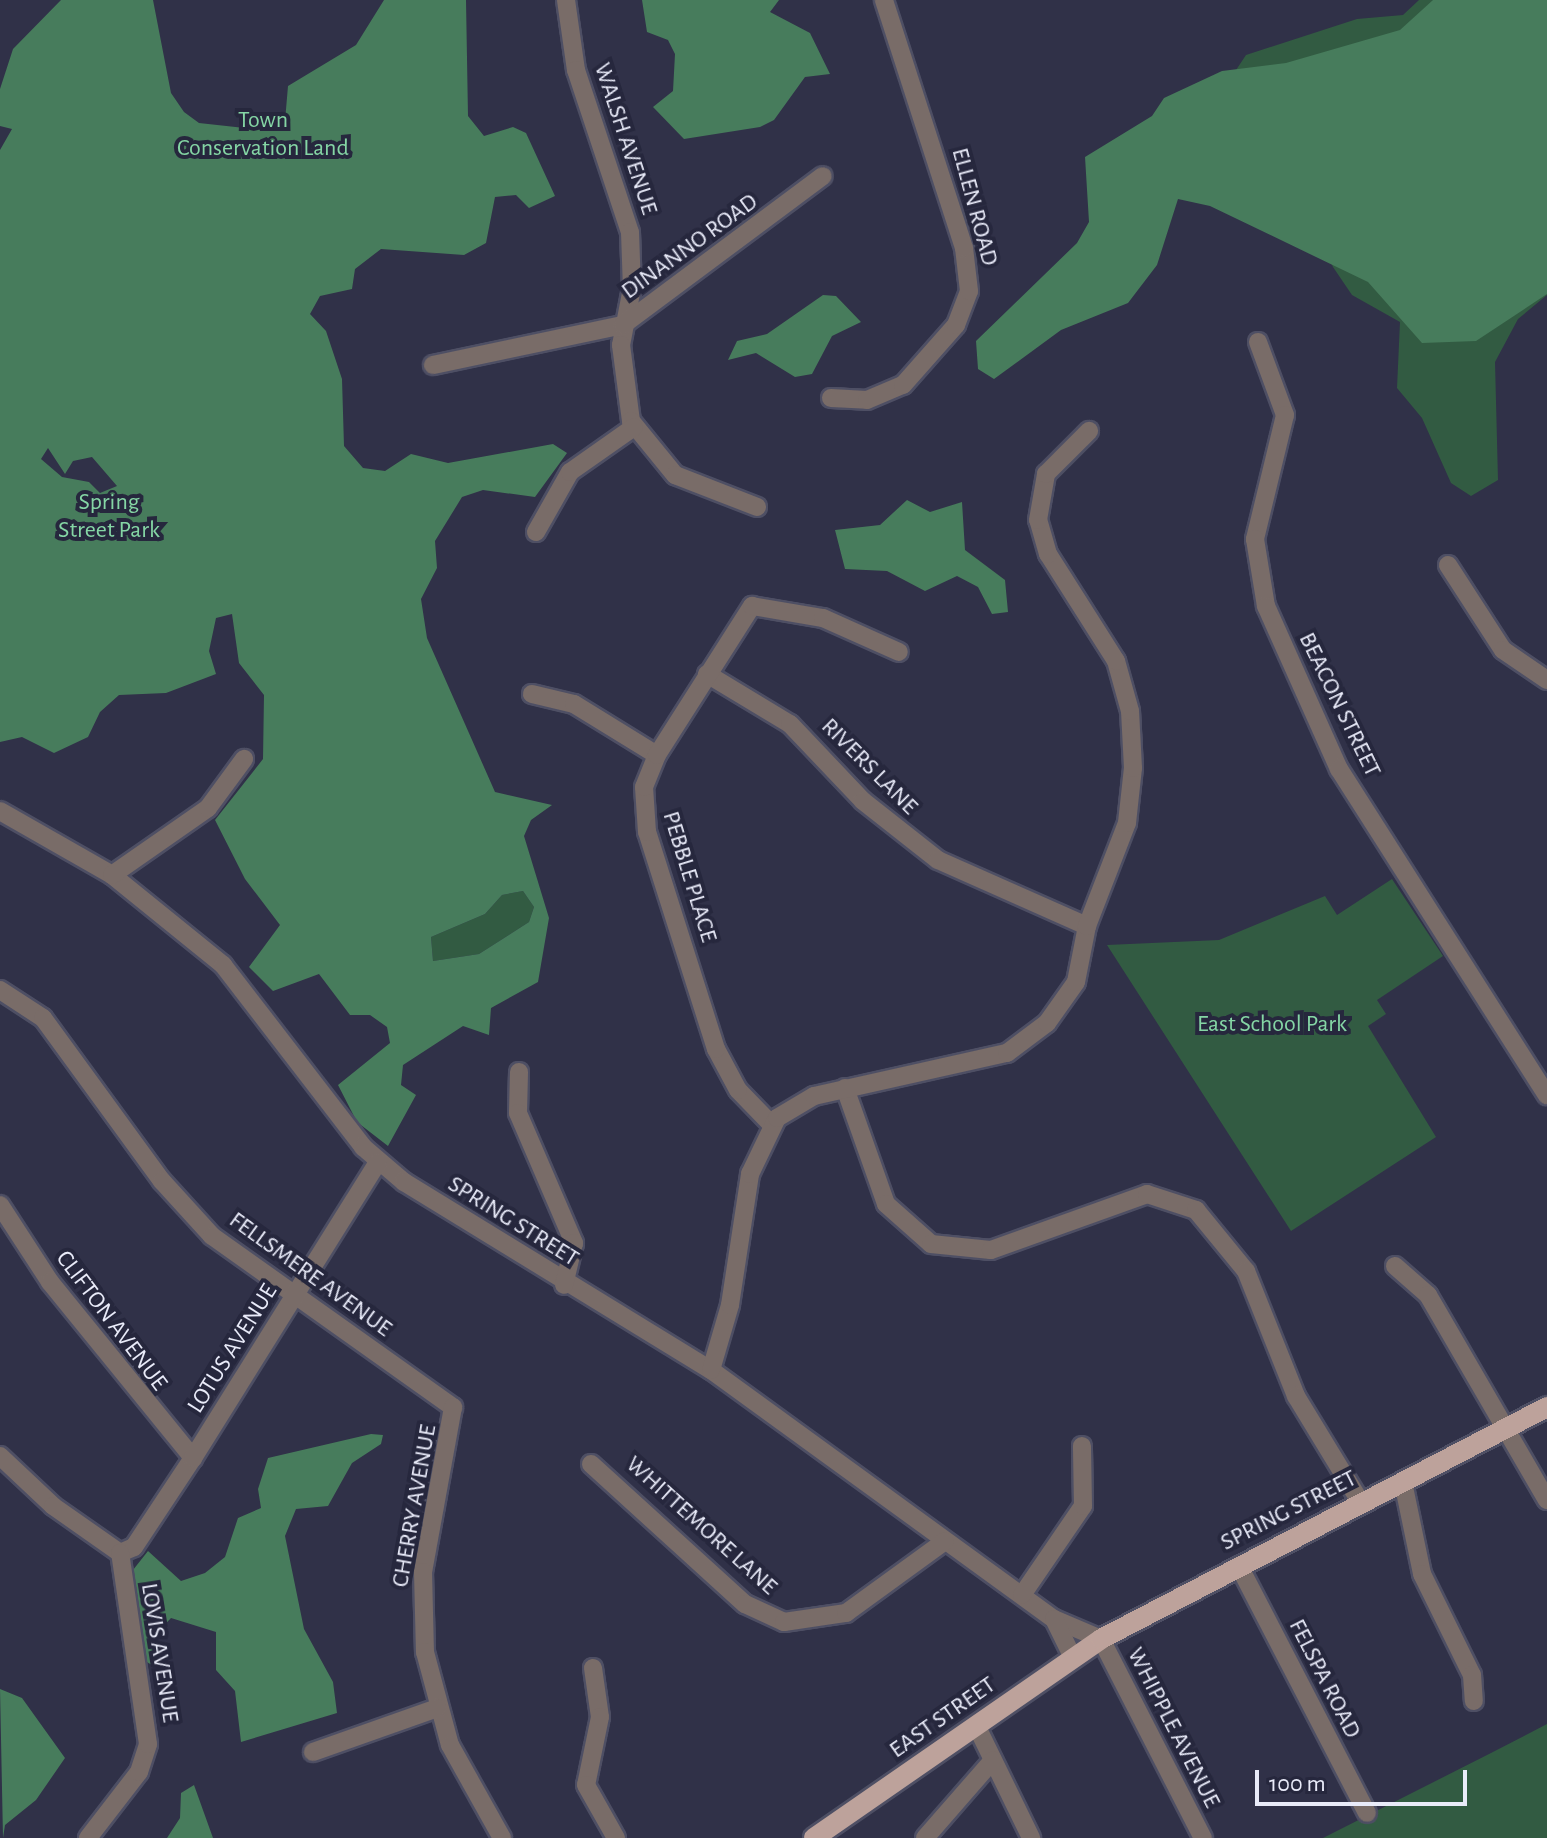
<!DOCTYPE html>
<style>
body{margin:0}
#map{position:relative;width:1547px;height:1838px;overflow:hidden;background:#303148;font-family:"Alegreya Sans",sans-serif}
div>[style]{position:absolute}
.green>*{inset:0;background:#325b42}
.forest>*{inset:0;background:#477c5c}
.roads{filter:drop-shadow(2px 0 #4e4f64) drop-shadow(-2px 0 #4e4f64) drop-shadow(0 2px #4e4f64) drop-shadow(0 -2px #4e4f64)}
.minor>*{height:18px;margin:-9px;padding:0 9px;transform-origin:9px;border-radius:9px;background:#796c68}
.major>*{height:20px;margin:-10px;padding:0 10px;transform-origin:10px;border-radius:10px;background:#bda29b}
span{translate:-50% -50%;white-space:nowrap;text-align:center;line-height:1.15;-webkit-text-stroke:8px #26273d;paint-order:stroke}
.park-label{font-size:24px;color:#85d6a5}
.street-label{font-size:24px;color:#e9ebf9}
.scale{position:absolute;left:1255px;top:1770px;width:212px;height:36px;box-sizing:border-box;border:4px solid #e9ebf9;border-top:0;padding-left:10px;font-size:24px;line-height:28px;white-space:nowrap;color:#e9ebf9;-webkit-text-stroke:6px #26273d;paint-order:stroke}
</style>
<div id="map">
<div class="green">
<i style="clip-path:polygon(1419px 0,1547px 0,1547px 295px,1518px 319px,1495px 362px,1498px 480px,1471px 496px,1451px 483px,1422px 418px,1397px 388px,1400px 322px,1352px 295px,1333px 267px,1236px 70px,1246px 55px,1357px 19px,1403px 15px)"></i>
<i style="clip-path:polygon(1392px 879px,1443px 956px,1377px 1000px,1386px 1014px,1368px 1026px,1436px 1137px,1291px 1231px,1107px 945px,1219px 940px,1325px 896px,1337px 915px)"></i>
<i style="clip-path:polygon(523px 891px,534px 907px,529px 922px,479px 954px,433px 961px,431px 937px,485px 914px,502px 895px)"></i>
<i style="clip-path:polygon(1547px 1724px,1547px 1838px,1323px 1838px,1491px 1753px)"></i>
</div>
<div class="forest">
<i style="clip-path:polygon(evenodd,61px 0,153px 0,171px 93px,184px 112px,199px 123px,262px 130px,285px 121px,288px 86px,356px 45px,384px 0,466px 0,468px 116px,484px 136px,513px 127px,526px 133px,555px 196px,529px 208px,516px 195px,495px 197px,486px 243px,464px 255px,381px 249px,355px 269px,352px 289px,320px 296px,310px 314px,326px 331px,342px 379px,344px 446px,363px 468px,385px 471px,411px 454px,448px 463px,553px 444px,567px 453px,535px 497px,483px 490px,462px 497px,435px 541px,437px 568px,421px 599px,427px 638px,495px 792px,552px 805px,531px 820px,524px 836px,549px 918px,538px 982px,491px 1008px,489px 1035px,463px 1026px,403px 1065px,401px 1085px,416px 1095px,388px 1146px,357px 1122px,338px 1085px,390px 1043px,387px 1027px,370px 1015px,350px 1015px,319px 974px,273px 991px,249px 967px,280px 925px,245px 879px,215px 820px,263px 759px,264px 695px,239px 663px,232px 614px,216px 618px,209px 651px,216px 674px,166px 693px,119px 695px,100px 712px,88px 737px,54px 753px,22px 737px,0 742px,0 150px,12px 129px,0 126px,0 89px,13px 49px,61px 0,48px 448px,65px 474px,73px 461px,92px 457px,117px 486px,100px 493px,89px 482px,62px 477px,41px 459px,48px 448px,61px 0,523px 891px,534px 907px,529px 922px,479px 954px,433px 961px,431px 937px,485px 914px,502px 895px,523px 891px)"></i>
<i style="clip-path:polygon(642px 0,779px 0,770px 12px,810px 33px,830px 74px,805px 77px,774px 120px,760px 127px,684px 139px,653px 107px,673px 91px,675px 54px,668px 40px,647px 32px)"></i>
<i style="clip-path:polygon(1433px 0,1547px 0,1547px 294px,1476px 341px,1422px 343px,1368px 282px,1210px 206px,1178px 199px,1157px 265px,1128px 303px,1061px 330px,994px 379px,978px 369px,976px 341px,1077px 243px,1089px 222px,1085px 157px,1152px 116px,1164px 98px,1222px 71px,1286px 63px,1400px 30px)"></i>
<i style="clip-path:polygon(823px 295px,836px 296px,861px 322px,832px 336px,812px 374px,795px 377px,756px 353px,728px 360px,737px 341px,767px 334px)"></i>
<i style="clip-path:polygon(907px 500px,930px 512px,962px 502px,965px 550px,1005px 580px,1008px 612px,992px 614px,978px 587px,957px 576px,925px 591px,887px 571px,845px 569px,835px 530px,880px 525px)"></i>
<i style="clip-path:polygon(371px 1434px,383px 1435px,381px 1444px,352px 1463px,328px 1506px,296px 1509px,285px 1536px,304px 1629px,333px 1682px,337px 1713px,241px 1742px,235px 1691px,216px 1670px,216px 1632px,171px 1618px,154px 1636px,152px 1665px,145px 1661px,133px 1570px,148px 1551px,181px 1581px,205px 1573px,225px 1557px,238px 1518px,261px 1508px,258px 1489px,268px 1458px)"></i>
<i style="clip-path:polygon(0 1689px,22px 1698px,65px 1758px,36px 1800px,5px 1825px,3px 1838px)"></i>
<i style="clip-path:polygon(194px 1785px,213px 1838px,167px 1838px,180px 1818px,181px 1793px)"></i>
</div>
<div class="roads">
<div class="minor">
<i style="left:566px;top:0;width:71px;rotate:81.9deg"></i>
<i style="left:576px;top:70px;width:171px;rotate:71.6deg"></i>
<i style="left:630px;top:232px;width:56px;rotate:88deg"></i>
<i style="left:632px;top:288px;width:58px;rotate:100.9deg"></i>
<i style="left:621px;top:345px;width:77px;rotate:82.5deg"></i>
<i style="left:631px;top:421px;width:70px;rotate:50.8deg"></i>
<i style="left:675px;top:475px;width:88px;rotate:21.3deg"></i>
<i style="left:1258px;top:342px;width:78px;rotate:69.7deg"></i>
<i style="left:1285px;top:415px;width:128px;rotate:103.6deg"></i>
<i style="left:1255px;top:539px;width:68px;rotate:80.7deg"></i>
<i style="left:1266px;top:606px;width:179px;rotate:65.9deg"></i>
<i style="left:1339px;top:769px;width:387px;rotate:57.5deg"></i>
<i style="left:433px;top:365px;width:194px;rotate:-11.9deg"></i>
<i style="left:623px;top:325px;width:249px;rotate:-36.7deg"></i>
<i style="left:831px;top:398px;width:36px;rotate:3deg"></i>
<i style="left:867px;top:400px;width:39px;rotate:-23deg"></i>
<i style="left:903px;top:385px;width:80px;rotate:-48.5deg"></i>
<i style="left:956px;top:325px;width:36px;rotate:-69deg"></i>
<i style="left:969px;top:291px;width:43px;rotate:-96.6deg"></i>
<i style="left:964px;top:248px;width:261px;rotate:-107.9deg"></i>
<i style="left:536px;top:532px;width:69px;rotate:-60.5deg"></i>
<i style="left:570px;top:472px;width:78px;rotate:-35.1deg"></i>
<i style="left:1448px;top:565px;width:101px;rotate:57.1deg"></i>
<i style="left:1503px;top:650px;width:53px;rotate:34.3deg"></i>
<i style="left:707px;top:674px;width:97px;rotate:31.1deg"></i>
<i style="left:790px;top:724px;width:106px;rotate:46.5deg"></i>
<i style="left:863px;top:801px;width:95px;rotate:38.2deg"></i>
<i style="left:938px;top:860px;width:163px;rotate:23.9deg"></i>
<i style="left:532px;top:694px;width:43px;rotate:13.4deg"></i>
<i style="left:574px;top:704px;width:97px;rotate:31.6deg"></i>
<i style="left:0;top:811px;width:129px;rotate:29.7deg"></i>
<i style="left:112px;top:875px;width:143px;rotate:39deg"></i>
<i style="left:223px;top:965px;width:230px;rotate:52.4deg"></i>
<i style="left:363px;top:1147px;width:54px;rotate:40.5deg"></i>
<i style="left:404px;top:1182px;width:360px;rotate:31.5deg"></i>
<i style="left:711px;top:1370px;width:424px;rotate:36deg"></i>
<i style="left:1054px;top:1619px;width:51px;rotate:23.1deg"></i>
<i style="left:1101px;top:1639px;width:224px;rotate:62.9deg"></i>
<i style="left:112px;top:875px;width:117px;rotate:-34.9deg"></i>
<i style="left:208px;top:808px;width:61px;rotate:-53.7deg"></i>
<i style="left:0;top:990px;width:51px;rotate:33.1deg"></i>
<i style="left:43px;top:1018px;width:202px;rotate:53.9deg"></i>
<i style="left:162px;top:1181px;width:74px;rotate:47.7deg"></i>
<i style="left:212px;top:1236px;width:296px;rotate:35.4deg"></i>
<i style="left:453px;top:1407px;width:168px;rotate:100.3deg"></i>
<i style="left:423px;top:1572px;width:80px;rotate:88.6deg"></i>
<i style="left:425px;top:1652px;width:96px;rotate:75deg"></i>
<i style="left:450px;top:1745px;width:107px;rotate:60.8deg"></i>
<i style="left:519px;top:1072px;width:41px;rotate:91.4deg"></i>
<i style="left:518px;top:1113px;width:142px;rotate:66.7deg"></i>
<i style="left:574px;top:1243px;width:43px;rotate:103.4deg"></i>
<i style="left:845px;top:1088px;width:123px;rotate:70.5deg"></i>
<i style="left:886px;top:1204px;width:60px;rotate:41.6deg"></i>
<i style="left:931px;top:1244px;width:60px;rotate:5.7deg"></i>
<i style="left:991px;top:1250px;width:166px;rotate:-19.7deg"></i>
<i style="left:1147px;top:1194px;width:52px;rotate:18.1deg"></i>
<i style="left:1196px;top:1210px;width:79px;rotate:50.7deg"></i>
<i style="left:1246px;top:1271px;width:135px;rotate:68.2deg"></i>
<i style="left:1296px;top:1396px;width:125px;rotate:58.7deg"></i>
<i style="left:771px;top:1124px;width:47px;rotate:-134.1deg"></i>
<i style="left:738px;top:1090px;width:47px;rotate:-118.2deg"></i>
<i style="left:716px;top:1049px;width:228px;rotate:-107.6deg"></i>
<i style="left:647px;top:832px;width:45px;rotate:-93.8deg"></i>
<i style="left:644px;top:787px;width:35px;rotate:-68deg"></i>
<i style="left:657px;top:755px;width:177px;rotate:-57.5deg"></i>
<i style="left:752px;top:606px;width:72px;rotate:9.6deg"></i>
<i style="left:823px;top:618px;width:83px;rotate:24.1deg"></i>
<i style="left:0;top:1205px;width:92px;rotate:57deg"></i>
<i style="left:50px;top:1282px;width:227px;rotate:50.9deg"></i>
<i style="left:1395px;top:1266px;width:44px;rotate:41.3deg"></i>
<i style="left:1428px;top:1295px;width:237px;rotate:59.9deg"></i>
<i style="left:711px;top:1370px;width:68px;rotate:-73.7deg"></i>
<i style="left:730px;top:1305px;width:133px;rotate:-81.3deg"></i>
<i style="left:750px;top:1174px;width:62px;rotate:-64.3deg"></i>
<i style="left:777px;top:1118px;width:43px;rotate:-30.7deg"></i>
<i style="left:814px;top:1096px;width:198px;rotate:-12.6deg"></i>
<i style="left:1007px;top:1053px;width:50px;rotate:-36.9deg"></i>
<i style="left:1047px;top:1023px;width:50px;rotate:-54.7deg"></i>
<i style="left:1076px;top:982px;width:57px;rotate:-78.9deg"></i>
<i style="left:1087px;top:926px;width:110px;rotate:-68.8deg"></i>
<i style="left:1127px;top:823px;width:55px;rotate:-83.8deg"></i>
<i style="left:1133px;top:768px;width:57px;rotate:-93deg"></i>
<i style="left:1130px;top:711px;width:52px;rotate:-105.6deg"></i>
<i style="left:1116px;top:661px;width:127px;rotate:-122.4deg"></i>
<i style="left:1048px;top:554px;width:35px;rotate:-106deg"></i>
<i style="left:1038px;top:520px;width:47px;rotate:-80.1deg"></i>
<i style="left:1046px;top:474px;width:61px;rotate:-45deg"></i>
<i style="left:0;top:1456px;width:73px;rotate:43.3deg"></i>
<i style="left:53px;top:1506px;width:82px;rotate:35deg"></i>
<i style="left:591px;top:1464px;width:208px;rotate:42.3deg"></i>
<i style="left:745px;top:1604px;width:43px;rotate:24.8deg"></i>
<i style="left:784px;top:1622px;width:63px;rotate:-8.3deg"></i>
<i style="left:846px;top:1613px;width:122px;rotate:-36deg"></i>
<i style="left:1403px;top:1482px;width:94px;rotate:78.3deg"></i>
<i style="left:1422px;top:1574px;width:113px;rotate:63.7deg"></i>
<i style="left:1472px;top:1675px;width:26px;rotate:86deg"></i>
<i style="left:120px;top:1553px;width:15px;rotate:-23deg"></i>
<i style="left:134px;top:1547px;width:107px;rotate:-56.5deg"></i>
<i style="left:193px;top:1458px;width:349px;rotate:-58deg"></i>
<i style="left:1239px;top:1566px;width:278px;rotate:62.6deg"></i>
<i style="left:1022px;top:1595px;width:108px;rotate:-55.6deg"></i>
<i style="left:1083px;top:1506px;width:60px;rotate:-91deg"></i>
<i style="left:1054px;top:1619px;width:43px;rotate:64deg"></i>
<i style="left:593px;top:1668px;width:49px;rotate:81.9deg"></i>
<i style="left:600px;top:1717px;width:69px;rotate:101.6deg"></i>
<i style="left:586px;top:1785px;width:61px;rotate:60.5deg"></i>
<i style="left:976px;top:1725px;width:126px;rotate:64deg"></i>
<i style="left:313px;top:1752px;width:132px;rotate:-19.5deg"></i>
<i style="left:88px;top:1838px;width:83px;rotate:-52.3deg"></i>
<i style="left:139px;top:1772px;width:29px;rotate:-72deg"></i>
<i style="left:148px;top:1744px;width:193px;rotate:-98.3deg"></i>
<i style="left:925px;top:1838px;width:103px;rotate:-48.9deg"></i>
</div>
<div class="major">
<i style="left:814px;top:1838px;width:349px;rotate:-34.7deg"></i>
<i style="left:1101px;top:1639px;width:503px;rotate:-27.48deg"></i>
</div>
</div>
<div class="park-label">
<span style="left:263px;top:135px">Town<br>Conservation Land</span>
<span style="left:109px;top:517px">Spring<br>Street Park</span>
<span style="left:1272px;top:1025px">East School Park</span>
</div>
<div class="street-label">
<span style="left:625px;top:139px;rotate:72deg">WALSH AVENUE</span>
<span style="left:974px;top:207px;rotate:75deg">ELLEN ROAD</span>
<span style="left:690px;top:247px;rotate:-36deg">DINANNO ROAD</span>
<span style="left:1339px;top:705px;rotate:64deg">BEACON STREET</span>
<span style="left:869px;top:767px;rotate:45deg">RIVERS LANE</span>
<span style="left:689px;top:877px;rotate:73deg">PEBBLE PLACE</span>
<span style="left:513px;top:1222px;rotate:32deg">SPRING STREET</span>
<span style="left:310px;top:1275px;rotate:36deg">FELLSMERE AVENUE</span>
<span style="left:111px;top:1321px;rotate:53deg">CLIFTON AVENUE</span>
<span style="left:233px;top:1349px;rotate:-58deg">LOTUS AVENUE</span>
<span style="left:415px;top:1506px;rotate:-80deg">CHERRY AVENUE</span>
<span style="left:1289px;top:1511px;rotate:-27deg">SPRING STREET</span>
<span style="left:701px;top:1526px;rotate:42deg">WHITTEMORE LANE</span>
<span style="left:159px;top:1653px;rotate:81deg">LOVIS AVENUE</span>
<span style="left:1324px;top:1679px;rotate:63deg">FELSPA ROAD</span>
<span style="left:943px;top:1718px;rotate:-35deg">EAST STREET</span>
<span style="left:1173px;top:1728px;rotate:63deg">WHIPPLE AVENUE</span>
</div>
<div class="scale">100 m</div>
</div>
